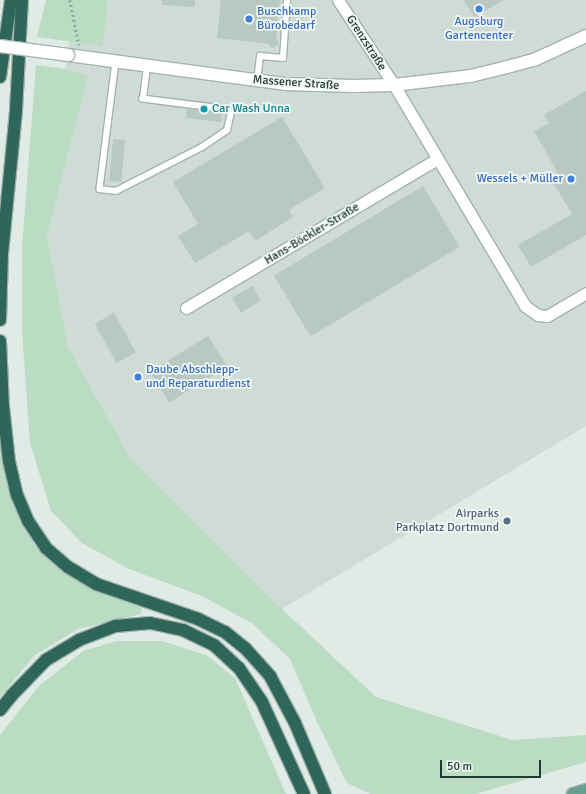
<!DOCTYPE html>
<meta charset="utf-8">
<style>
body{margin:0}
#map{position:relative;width:586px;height:794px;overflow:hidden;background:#e0ebe6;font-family:Signika,sans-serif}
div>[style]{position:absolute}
.built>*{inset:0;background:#cfdbd5}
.green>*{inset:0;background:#badcc2}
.building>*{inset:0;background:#b9c8c2;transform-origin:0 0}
.path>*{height:2.5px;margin-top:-1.25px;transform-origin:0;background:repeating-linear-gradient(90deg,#82ae9f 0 2px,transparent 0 5px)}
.roads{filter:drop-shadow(1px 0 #a3b3ad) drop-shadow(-1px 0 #a3b3ad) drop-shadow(0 1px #a3b3ad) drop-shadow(0 -1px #a3b3ad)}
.service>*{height:5.5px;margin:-2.75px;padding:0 2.75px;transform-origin:2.75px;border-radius:2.75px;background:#fff}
.minor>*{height:11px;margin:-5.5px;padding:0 5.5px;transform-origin:5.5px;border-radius:5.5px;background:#fff}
.secondary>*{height:12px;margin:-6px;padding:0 6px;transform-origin:6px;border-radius:6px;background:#fff}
.primary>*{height:12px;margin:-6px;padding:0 6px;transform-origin:6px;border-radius:6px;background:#669f90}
.motorway>*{height:12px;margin:-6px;padding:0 6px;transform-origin:6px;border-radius:6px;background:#2e665a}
.bridges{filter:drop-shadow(1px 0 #9fb6ae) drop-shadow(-1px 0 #9fb6ae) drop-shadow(0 1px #9fb6ae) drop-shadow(0 -1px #9fb6ae)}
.secondary-bridge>*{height:12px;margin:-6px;padding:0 6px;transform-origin:6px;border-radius:6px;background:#fff}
.dots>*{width:11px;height:11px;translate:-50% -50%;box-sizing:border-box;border:2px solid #f1f8f4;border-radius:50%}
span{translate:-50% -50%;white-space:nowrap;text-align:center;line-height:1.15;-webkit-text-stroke:3.5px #f1f8f4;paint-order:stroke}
.shop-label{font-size:12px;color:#366cbe}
.left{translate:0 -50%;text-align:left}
.right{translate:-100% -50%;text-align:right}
.street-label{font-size:12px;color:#213b34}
.culture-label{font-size:12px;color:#0d838f}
.service-label{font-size:12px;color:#4e5e75}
.scale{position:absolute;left:440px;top:760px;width:101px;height:18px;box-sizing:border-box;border:2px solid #213b34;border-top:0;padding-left:5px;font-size:12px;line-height:14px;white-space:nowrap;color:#213b34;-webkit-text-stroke:3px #f1f8f4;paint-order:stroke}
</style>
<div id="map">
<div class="built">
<i style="clip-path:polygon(108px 0,586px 0,586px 426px,282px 609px,130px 457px,68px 347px,47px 236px,88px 76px,66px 69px,69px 41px,103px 46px)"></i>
</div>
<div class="green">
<i style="clip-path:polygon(46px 0,108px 0,103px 46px,37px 37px)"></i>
<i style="clip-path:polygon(36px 65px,66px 69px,88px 76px,47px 236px,68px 347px,130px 457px,282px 609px,376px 697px,512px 740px,586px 735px,586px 762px,475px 794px,370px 794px,347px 783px,317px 722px,290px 659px,253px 624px,202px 596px,129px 569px,82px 543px,51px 511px,30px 443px,22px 331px,22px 246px)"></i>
<i style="clip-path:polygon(0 419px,3px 460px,13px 501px,34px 544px,62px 572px,142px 608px,141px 614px,78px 629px,35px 655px,0 697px)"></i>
<i style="clip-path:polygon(117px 641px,162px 641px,206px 655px,235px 678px,286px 794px,0 794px,0 735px,39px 686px,83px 651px)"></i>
</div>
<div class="building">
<i style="clip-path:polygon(162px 0,195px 0,195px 7px,162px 5px)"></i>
<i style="clip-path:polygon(221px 0,280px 0,276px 39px,279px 42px,278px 46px,272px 48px,269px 44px,217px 38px)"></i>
<i style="clip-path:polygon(464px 0,504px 0,474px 17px)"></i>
<i style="clip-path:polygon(586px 91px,586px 235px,531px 267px,518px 245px,572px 214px,552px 181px,560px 177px,534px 131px,549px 123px,544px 115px)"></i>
<i style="clip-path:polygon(158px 96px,223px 104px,221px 122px,186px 118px,187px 109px,156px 105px)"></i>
<i style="clip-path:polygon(282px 117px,325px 188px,289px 210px,293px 217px,255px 241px,249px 231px,195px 263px,178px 236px,198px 224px,173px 182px)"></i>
<i style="left:113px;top:139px;width:12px;height:42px;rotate:5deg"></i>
<i style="left:423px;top:186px;width:71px;height:174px;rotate:59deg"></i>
<i style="left:252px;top:286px;width:17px;height:23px;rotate:59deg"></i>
<i style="left:114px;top:313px;width:45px;height:22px;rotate:61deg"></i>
<i style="left:208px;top:336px;width:36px;height:68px;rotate:58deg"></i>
</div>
<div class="path">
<i style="left:70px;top:0;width:46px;rotate:78.7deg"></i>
</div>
<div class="roads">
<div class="service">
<i style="left:116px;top:62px;width:128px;rotate:97.2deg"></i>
<i style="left:100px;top:189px;width:16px;rotate:7deg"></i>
<i style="left:116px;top:191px;width:97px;rotate:-27.1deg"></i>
<i style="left:202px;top:147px;width:30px;rotate:-34deg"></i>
<i style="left:227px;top:130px;width:18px;rotate:-77deg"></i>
<i style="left:231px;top:112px;width:9px;rotate:-162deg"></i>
<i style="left:222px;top:109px;width:80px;rotate:-172.8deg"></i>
<i style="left:143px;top:99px;width:33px;rotate:-83deg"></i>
<i style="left:257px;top:81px;width:25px;rotate:-83deg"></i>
<i style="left:260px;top:56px;width:23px;rotate:5deg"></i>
<i style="left:283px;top:58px;width:58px;rotate:-86.1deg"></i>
</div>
<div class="minor">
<i style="left:338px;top:0;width:102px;rotate:56.6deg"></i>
<i style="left:394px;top:85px;width:257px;rotate:59.3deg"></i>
<i style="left:525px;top:306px;width:16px;rotate:35deg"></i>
<i style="left:538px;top:315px;width:9px;rotate:6deg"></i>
<i style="left:547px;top:316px;width:45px;rotate:-30.5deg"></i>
<i style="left:186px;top:308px;width:292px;rotate:-30.7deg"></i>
</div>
<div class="secondary">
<i style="left:68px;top:55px;width:220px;rotate:7.6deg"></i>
<i style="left:286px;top:84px;width:67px;rotate:1.7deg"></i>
<i style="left:353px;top:86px;width:41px;rotate:-1.4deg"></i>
<i style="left:394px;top:85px;width:78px;rotate:-6.7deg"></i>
<i style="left:471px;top:76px;width:37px;rotate:-14deg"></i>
<i style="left:507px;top:67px;width:30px;rotate:-15deg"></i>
<i style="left:536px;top:59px;width:55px;rotate:-24.7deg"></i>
</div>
<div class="primary">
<i style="left:573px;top:794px;width:14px;rotate:-17deg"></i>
</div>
<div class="motorway">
<i style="left:0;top:77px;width:78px;rotate:-81.9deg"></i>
<i style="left:0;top:320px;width:66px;rotate:-88.3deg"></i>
<i style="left:2px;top:254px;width:145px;rotate:-84.4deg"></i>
<i style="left:16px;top:110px;width:110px;rotate:-86.9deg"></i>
<i style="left:0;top:341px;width:65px;rotate:87.4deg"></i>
<i style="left:3px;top:406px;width:55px;rotate:83.8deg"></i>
<i style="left:9px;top:461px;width:35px;rotate:77deg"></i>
<i style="left:17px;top:495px;width:28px;rotate:67deg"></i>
<i style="left:28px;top:521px;width:32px;rotate:56deg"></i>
<i style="left:46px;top:548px;width:29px;rotate:41deg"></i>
<i style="left:68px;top:567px;width:33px;rotate:31deg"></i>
<i style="left:96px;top:584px;width:108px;rotate:18.9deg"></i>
<i style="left:198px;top:619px;width:30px;rotate:26deg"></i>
<i style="left:225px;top:632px;width:26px;rotate:39deg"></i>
<i style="left:245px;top:648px;width:38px;rotate:48deg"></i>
<i style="left:270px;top:676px;width:53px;rotate:62deg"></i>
<i style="left:295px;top:723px;width:77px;rotate:67.1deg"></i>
<i style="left:0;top:710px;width:19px;rotate:-51deg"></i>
<i style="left:12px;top:695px;width:49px;rotate:-45.8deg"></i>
<i style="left:46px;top:660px;width:39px;rotate:-31deg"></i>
<i style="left:79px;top:640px;width:40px;rotate:-21deg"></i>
<i style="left:116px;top:626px;width:34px;rotate:-5deg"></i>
<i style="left:150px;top:623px;width:34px;rotate:12deg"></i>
<i style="left:183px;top:630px;width:34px;rotate:26deg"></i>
<i style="left:214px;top:645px;width:34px;rotate:43deg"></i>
<i style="left:239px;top:668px;width:41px;rotate:55.9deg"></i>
<i style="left:262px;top:702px;width:101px;rotate:65.5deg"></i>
</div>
</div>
<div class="bridges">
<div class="secondary-bridge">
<i style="left:0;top:46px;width:69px;rotate:7.5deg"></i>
</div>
</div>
<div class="dots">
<i style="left:479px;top:9px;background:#3f7fe0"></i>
<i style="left:249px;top:19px;background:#3f7fe0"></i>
<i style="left:204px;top:109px;background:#0f9aa8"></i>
<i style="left:571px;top:179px;background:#3f7fe0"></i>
<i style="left:138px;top:377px;background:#3f7fe0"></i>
<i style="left:507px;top:521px;background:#5c6f8a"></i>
</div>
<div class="shop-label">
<span class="left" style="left:257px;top:19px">Buschkamp<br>Bürobedarf</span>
<span style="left:479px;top:29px">Augsburg<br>Gartencenter</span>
<span class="right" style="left:563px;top:179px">Wessels + Müller</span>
<span class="left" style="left:146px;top:377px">Daube Abschlepp-<br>und Reparaturdienst</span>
</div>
<div class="street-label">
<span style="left:366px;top:43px;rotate:57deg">Grenzstraße</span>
<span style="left:296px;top:83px;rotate:4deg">Massener Straße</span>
<span style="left:312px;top:234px;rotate:-31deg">Hans-Böckler-Straße</span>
</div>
<div class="culture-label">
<span class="left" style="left:212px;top:109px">Car Wash Unna</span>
</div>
<div class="service-label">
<span class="right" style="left:499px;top:521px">Airparks<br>Parkplatz Dortmund</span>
</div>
<div class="scale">50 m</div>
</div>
